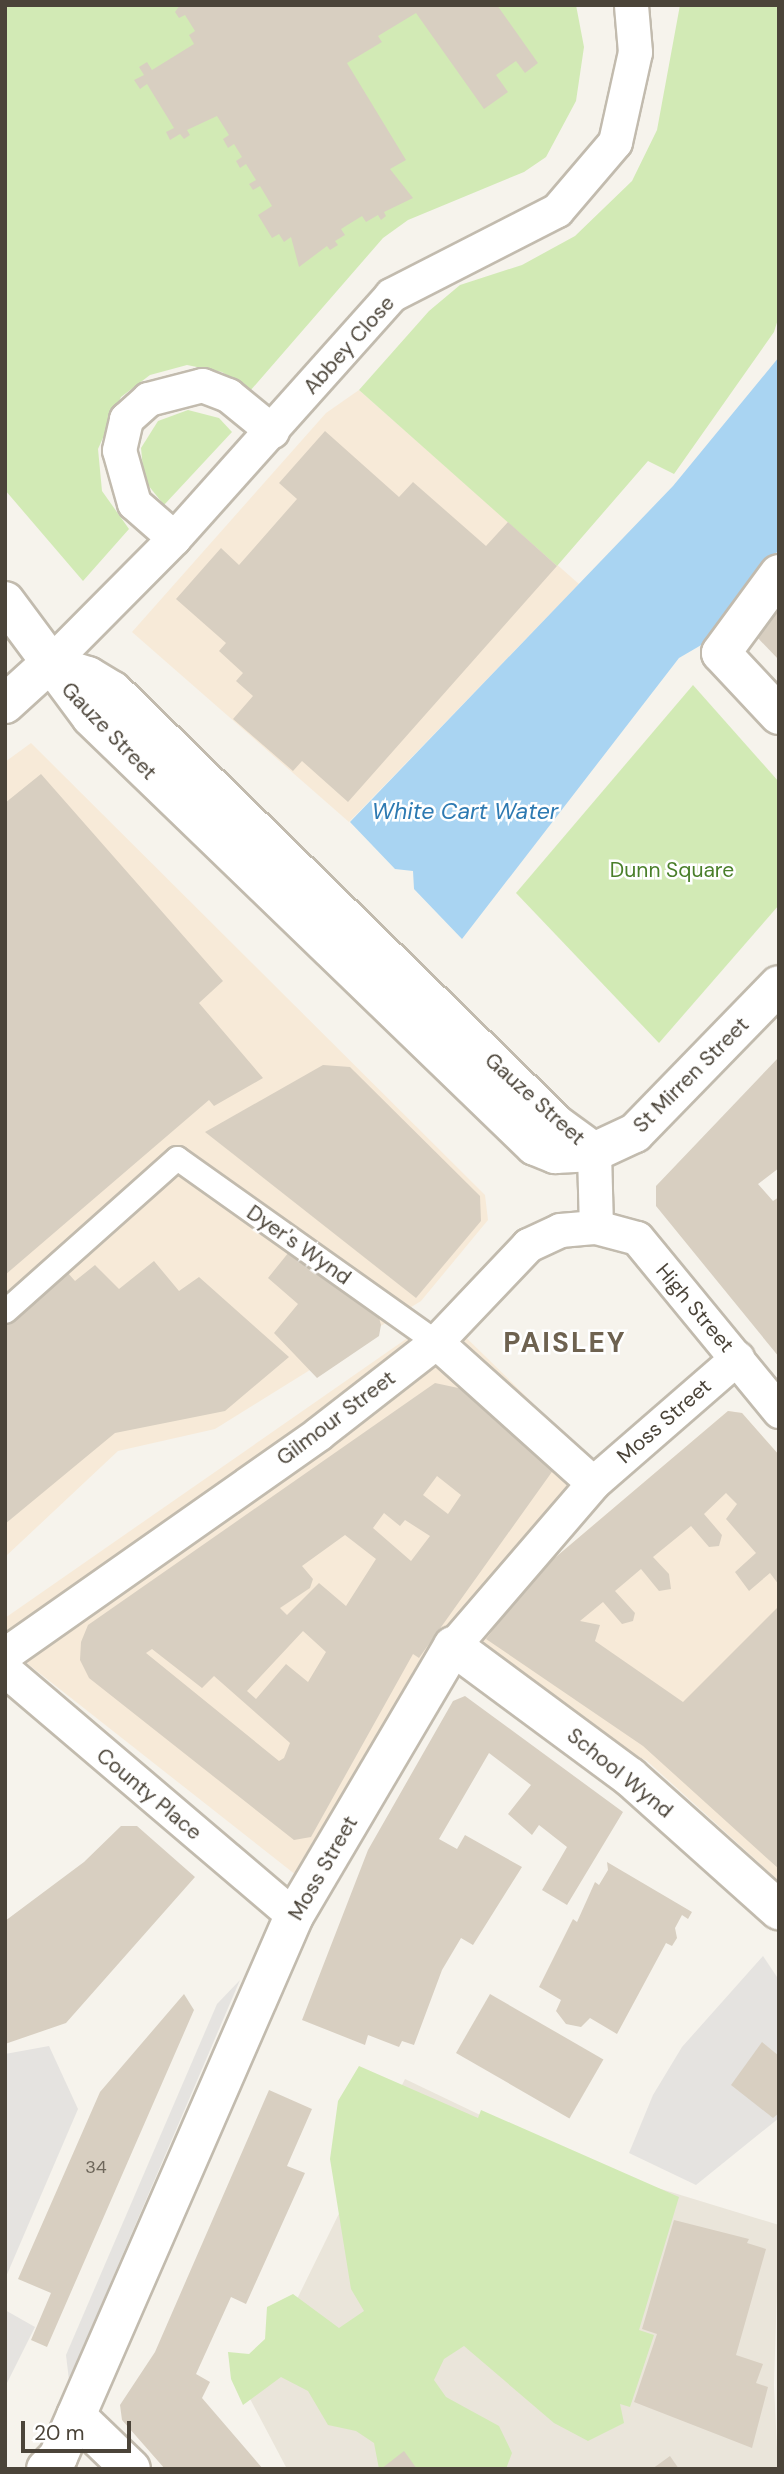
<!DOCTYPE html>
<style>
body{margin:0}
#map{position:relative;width:784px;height:2474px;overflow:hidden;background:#f6f3ec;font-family:"DM Sans",sans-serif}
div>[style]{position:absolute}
.residential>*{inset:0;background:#eae5da}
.commercial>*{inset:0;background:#f7ead8}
.green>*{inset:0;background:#d2eab5}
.parking>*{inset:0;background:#e5e3e0}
.water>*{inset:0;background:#a9d4f2}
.building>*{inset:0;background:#d8cfc1;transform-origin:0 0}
.roads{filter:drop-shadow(2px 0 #c2bbae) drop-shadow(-2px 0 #c2bbae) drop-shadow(0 2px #c2bbae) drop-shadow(0 -2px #c2bbae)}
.service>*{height:23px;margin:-11.5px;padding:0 11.5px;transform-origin:11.5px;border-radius:11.5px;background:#fff}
.pedestrian>*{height:33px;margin:-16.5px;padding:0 16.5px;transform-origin:16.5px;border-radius:16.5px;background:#fff}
.minor>*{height:38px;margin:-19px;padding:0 19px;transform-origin:19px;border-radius:19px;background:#fff}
span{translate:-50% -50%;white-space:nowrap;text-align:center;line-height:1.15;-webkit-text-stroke:5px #fff;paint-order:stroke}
.number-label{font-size:18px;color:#6e675b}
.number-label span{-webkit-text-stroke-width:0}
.street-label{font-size:21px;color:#4b4439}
.park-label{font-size:21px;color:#4a7f2a}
.water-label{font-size:23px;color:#2e7ab2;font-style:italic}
.district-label{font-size:28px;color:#6e6250;font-weight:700;letter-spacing:2px}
.frame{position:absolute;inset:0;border:7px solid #4b4439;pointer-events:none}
.scale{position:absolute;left:21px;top:2421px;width:110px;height:32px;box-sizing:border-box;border:4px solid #4b4439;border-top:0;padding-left:9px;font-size:21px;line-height:24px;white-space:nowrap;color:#4b4439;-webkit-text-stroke:5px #fff;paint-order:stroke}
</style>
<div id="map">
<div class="residential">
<i style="clip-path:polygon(405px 2079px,589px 2167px,779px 2225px,774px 2385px,778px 2469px,287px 2469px,249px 2397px)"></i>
</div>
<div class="commercial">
<i style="clip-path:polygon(359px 390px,579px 584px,349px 822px,132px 632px,326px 413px)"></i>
<i style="clip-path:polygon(31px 743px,485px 1195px,488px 1220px,421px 1301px,215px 1429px,118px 1451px,5px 1557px,5px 762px)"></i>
<i style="clip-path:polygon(442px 1314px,590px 1459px,403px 1707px,296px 1875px,5px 1646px,5px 1618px)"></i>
<i style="clip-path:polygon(728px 1411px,742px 1413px,779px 1455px,779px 1881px,647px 1761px,458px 1661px,537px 1573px)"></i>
</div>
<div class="green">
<i style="clip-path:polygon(5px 5px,576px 5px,584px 47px,576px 101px,546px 157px,524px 172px,408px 220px,383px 238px,250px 391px,222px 372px,187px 365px,150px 375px,121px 397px,98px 449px,102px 491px,129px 529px,83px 581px,5px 490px)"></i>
<i style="clip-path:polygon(680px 5px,779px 5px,779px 316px,774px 332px,674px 474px,648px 461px,557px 566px,359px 390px,429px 311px,460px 285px,522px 265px,575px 236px,632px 181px,657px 130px)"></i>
<i style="clip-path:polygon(188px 410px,219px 418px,232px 432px,164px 505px,144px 480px,141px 448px,158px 421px)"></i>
<i style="clip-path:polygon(693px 685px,779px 782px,779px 905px,659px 1043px,516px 893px)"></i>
<i style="clip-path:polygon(359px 2066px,478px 2118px,481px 2110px,679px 2197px,639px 2330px,654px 2335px,630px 2407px,620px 2404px,624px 2423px,588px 2441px,554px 2423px,464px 2346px,444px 2359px,434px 2380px,446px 2397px,499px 2426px,512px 2453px,506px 2469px,379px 2469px,374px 2443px,356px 2431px,328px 2425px,308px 2391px,281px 2377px,243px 2405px,231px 2379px,228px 2352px,249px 2354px,265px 2339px,267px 2307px,293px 2294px,339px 2328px,364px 2311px,351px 2289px,330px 2159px,338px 2101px)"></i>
</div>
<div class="parking">
<i style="clip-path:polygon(763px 1956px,779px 1980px,779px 2118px,696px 2185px,629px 2153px,653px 2095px,682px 2047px)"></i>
<i style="clip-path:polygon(240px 1980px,69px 2380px,66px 2355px,217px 2004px)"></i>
<i style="clip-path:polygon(49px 2046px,78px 2109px,5px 2279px,5px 2054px)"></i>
<i style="clip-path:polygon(5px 2310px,35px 2327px,5px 2387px)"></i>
</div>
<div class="water">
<i style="clip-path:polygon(779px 357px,779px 549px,745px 599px,703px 644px,679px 658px,462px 939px,414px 889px,413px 871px,395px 869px,350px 822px,673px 486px)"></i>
</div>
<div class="building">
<i style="clip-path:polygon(180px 5px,497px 5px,538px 63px,525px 73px,516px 61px,496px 75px,508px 92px,484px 109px,416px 13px,378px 36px,382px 42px,347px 63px,406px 160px,390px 169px,413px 198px,384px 212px,386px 216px,381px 220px,378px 215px,366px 222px,362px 216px,341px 229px,345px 235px,335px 241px,338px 245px,330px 250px,327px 246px,299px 267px,291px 237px,284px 242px,279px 234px,272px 238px,258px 215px,272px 206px,260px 186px,253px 190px,249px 184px,256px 180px,246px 164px,240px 168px,236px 161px,242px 157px,234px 144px,228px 148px,223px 139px,229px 135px,217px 116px,187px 130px,190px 135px,184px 139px,180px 134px,170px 140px,166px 132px,174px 128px,147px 84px,140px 89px,134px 80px,144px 75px,139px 67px,147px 62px,152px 70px,194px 44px,189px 35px,195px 31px,185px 15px,179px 18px,175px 12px)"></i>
<i style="clip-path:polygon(325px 431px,399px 497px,413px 482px,486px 546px,508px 522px,557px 566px,348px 802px,302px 761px,293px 771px,233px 719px,253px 696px,236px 681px,243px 673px,219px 651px,226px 643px,176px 599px,221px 548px,239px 565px,297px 499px,279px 483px)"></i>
<i style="clip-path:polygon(779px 602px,779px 660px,755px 635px)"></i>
<i style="clip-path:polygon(41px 774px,223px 981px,199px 1003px,263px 1078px,214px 1106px,209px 1100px,5px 1275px,5px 803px)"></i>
<i style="clip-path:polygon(779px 1057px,779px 1168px,758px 1184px,773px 1201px,779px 1197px,779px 1357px,656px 1206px,656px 1186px)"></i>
<i style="clip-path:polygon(323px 1065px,350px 1067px,480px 1196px,481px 1221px,416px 1298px,205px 1132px)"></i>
<i style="clip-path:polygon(293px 1247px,378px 1314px,381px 1325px,379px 1336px,317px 1378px,274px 1333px,298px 1304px,268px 1278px)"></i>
<i style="clip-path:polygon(54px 1257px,75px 1281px,95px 1265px,119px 1289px,154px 1261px,179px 1291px,199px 1277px,289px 1357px,225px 1411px,115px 1433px,5px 1524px,5px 1296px)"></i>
<i style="clip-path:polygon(evenodd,435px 1383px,463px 1389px,554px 1469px,419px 1658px,413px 1654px,311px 1837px,294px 1840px,89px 1678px,80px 1660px,81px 1642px,88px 1625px,435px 1383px,437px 1476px,461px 1495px,448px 1514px,423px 1495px,437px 1476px,435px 1383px,384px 1513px,400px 1526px,405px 1520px,430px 1536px,411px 1561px,373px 1528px,384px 1513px,435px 1383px,345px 1535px,376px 1559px,346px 1606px,319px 1583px,287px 1615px,280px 1608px,310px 1588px,313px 1579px,302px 1566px,345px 1535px,435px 1383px,303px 1631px,326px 1652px,308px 1682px,286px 1664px,256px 1699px,247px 1691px,303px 1631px,435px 1383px,152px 1649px,202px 1688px,214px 1676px,290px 1743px,284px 1758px,279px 1761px,146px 1653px,152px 1649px)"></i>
<i style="clip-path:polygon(728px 1411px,742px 1413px,779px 1455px,779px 1585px,770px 1573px,749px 1591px,735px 1572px,756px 1553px,726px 1519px,737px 1504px,726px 1493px,704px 1514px,722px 1535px,719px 1546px,709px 1547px,691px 1526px,653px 1557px,669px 1574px,671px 1589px,659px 1591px,641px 1569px,615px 1591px,635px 1613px,633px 1621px,622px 1624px,603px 1602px,580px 1621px,600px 1625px,595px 1641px,683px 1702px,779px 1606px,779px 1869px,643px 1746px,486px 1639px,537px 1573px)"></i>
<i style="clip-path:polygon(465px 1696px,623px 1812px,567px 1905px,542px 1890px,567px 1847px,539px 1825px,532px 1835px,508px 1814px,531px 1785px,489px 1753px,439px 1839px,457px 1849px,465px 1835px,522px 1867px,473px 1945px,461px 1938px,442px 1970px,414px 2045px,402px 2041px,399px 2047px,368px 2035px,365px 2045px,302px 2020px,368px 1850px,453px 1701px)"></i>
<i style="clip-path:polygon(121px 1826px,137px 1826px,195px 1877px,66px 2023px,5px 2044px,5px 1921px,84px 1862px)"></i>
<i style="clip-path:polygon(607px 1862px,692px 1912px,688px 1919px,682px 1915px,675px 1928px,677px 1938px,672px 1946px,666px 1943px,617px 2034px,590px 2018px,581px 2027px,566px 2024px,556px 2011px,561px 2000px,539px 1987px,573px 1919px,577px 1922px,595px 1882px,599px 1885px,608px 1870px)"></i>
<i style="clip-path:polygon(184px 1994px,194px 2010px,47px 2347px,31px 2340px,51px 2293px,18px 2279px,100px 2092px)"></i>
<i style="left:490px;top:1994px;width:131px;height:68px;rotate:30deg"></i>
<i style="clip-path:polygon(762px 2042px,779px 2056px,779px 2113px,773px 2118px,731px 2085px)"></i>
<i style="clip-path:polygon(269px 2090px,312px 2109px,287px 2166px,305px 2173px,246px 2304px,231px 2297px,196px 2374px,210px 2382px,202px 2398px,263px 2469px,165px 2469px,122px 2420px,120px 2405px,155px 2352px)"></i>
<i style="clip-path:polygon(674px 2220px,749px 2239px,747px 2243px,766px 2249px,736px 2355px,763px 2364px,756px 2383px,768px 2387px,752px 2448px,634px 2402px,657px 2334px,642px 2329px)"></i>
<i style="clip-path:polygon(404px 2451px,417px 2469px,381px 2469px)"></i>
<i style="clip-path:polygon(670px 2456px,679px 2469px,652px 2469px)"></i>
</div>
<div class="roads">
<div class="service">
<i style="left:5px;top:1311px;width:230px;rotate:-41.7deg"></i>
<i style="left:177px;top:1158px;width:318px;rotate:35.4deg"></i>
</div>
<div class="pedestrian">
<i style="left:174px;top:538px;width:53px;rotate:-138.8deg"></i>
<i style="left:134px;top:503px;width:55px;rotate:-105.8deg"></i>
<i style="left:119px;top:450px;width:32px;rotate:-77deg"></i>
<i style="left:126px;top:419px;width:30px;rotate:-42deg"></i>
<i style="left:148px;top:399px;width:56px;rotate:-14.5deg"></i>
<i style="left:202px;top:385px;width:28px;rotate:21deg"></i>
<i style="left:228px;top:395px;width:57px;rotate:39.3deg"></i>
<i style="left:49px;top:664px;width:177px;rotate:-45.2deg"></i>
<i style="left:174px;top:538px;width:326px;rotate:-48.2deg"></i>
<i style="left:391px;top:295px;width:186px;rotate:-27.1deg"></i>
<i style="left:557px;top:210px;width:89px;rotate:-49.5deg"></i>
<i style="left:615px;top:142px;width:92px;rotate:-77.5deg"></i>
<i style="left:635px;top:52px;width:47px;rotate:-94.9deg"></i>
<i style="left:594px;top:1152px;width:75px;rotate:88.5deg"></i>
<i style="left:436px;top:1342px;width:211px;rotate:41.9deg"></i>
<i style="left:453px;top:1646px;width:215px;rotate:-49.3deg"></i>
<i style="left:593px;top:1483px;width:191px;rotate:-41deg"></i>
<i style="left:5px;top:1654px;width:384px;rotate:-35.1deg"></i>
<i style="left:319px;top:1433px;width:148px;rotate:-37.9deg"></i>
<i style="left:436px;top:1342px;width:134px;rotate:-46.5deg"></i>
<i style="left:528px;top:1245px;width:35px;rotate:-25deg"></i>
<i style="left:560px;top:1230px;width:36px;rotate:-5deg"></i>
<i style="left:596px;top:1227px;width:42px;rotate:15deg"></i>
<i style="left:637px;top:1238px;width:224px;rotate:50.6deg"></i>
<i style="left:5px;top:1670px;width:380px;rotate:40.4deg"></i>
</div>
<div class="minor">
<i style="left:779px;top:574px;width:98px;rotate:126.3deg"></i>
<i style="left:721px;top:653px;width:85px;rotate:46.9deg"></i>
<i style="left:5px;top:601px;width:144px;rotate:53.4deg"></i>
<i style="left:91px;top:717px;width:617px;rotate:44.02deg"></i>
<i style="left:535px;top:1146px;width:22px;rotate:22deg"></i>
<i style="left:555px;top:1154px;width:39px;rotate:-3deg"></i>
<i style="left:594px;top:1152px;width:45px;rotate:-24.9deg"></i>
<i style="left:635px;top:1133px;width:206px;rotate:-45.8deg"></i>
<i style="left:49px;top:664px;width:41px;rotate:17.1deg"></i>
<i style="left:88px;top:676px;width:29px;rotate:31deg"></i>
<i style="left:113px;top:691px;width:621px;rotate:44.35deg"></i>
<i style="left:557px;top:1125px;width:46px;rotate:36.1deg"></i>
<i style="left:5px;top:704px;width:59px;rotate:-42.3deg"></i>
<i style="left:76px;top:2416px;width:76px;rotate:43.9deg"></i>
<i style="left:46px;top:2469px;width:17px;rotate:-45deg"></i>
<i style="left:58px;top:2457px;width:590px;rotate:-66.43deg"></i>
<i style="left:294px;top:1916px;width:313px;rotate:-59.5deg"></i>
<i style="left:453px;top:1646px;width:220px;rotate:36.5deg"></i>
<i style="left:630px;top:1777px;width:200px;rotate:41.8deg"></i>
</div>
</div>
<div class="number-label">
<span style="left:96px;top:2167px">34</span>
</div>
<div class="street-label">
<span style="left:349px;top:345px;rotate:-48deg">Abbey Close</span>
<span style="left:109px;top:731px;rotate:46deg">Gauze Street</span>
<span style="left:691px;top:1075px;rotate:-45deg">St Mirren Street</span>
<span style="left:535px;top:1099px;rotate:42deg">Gauze Street</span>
<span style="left:299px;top:1245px;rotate:35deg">Dyer's Wynd</span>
<span style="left:695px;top:1308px;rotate:50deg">High Street</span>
<span style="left:336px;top:1418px;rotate:-37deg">Gilmour Street</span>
<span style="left:664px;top:1421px;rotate:-41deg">Moss Street</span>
<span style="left:620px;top:1773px;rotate:39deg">School Wynd</span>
<span style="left:149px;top:1794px;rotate:40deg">County Place</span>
<span style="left:323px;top:1868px;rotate:-60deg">Moss Street</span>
</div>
<div class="park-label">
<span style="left:672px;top:870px">Dunn Square</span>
</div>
<div class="water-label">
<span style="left:465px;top:811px">White Cart Water</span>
</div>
<div class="district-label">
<span style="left:565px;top:1343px">PAISLEY</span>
</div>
<div class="frame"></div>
<div class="scale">20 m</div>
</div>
